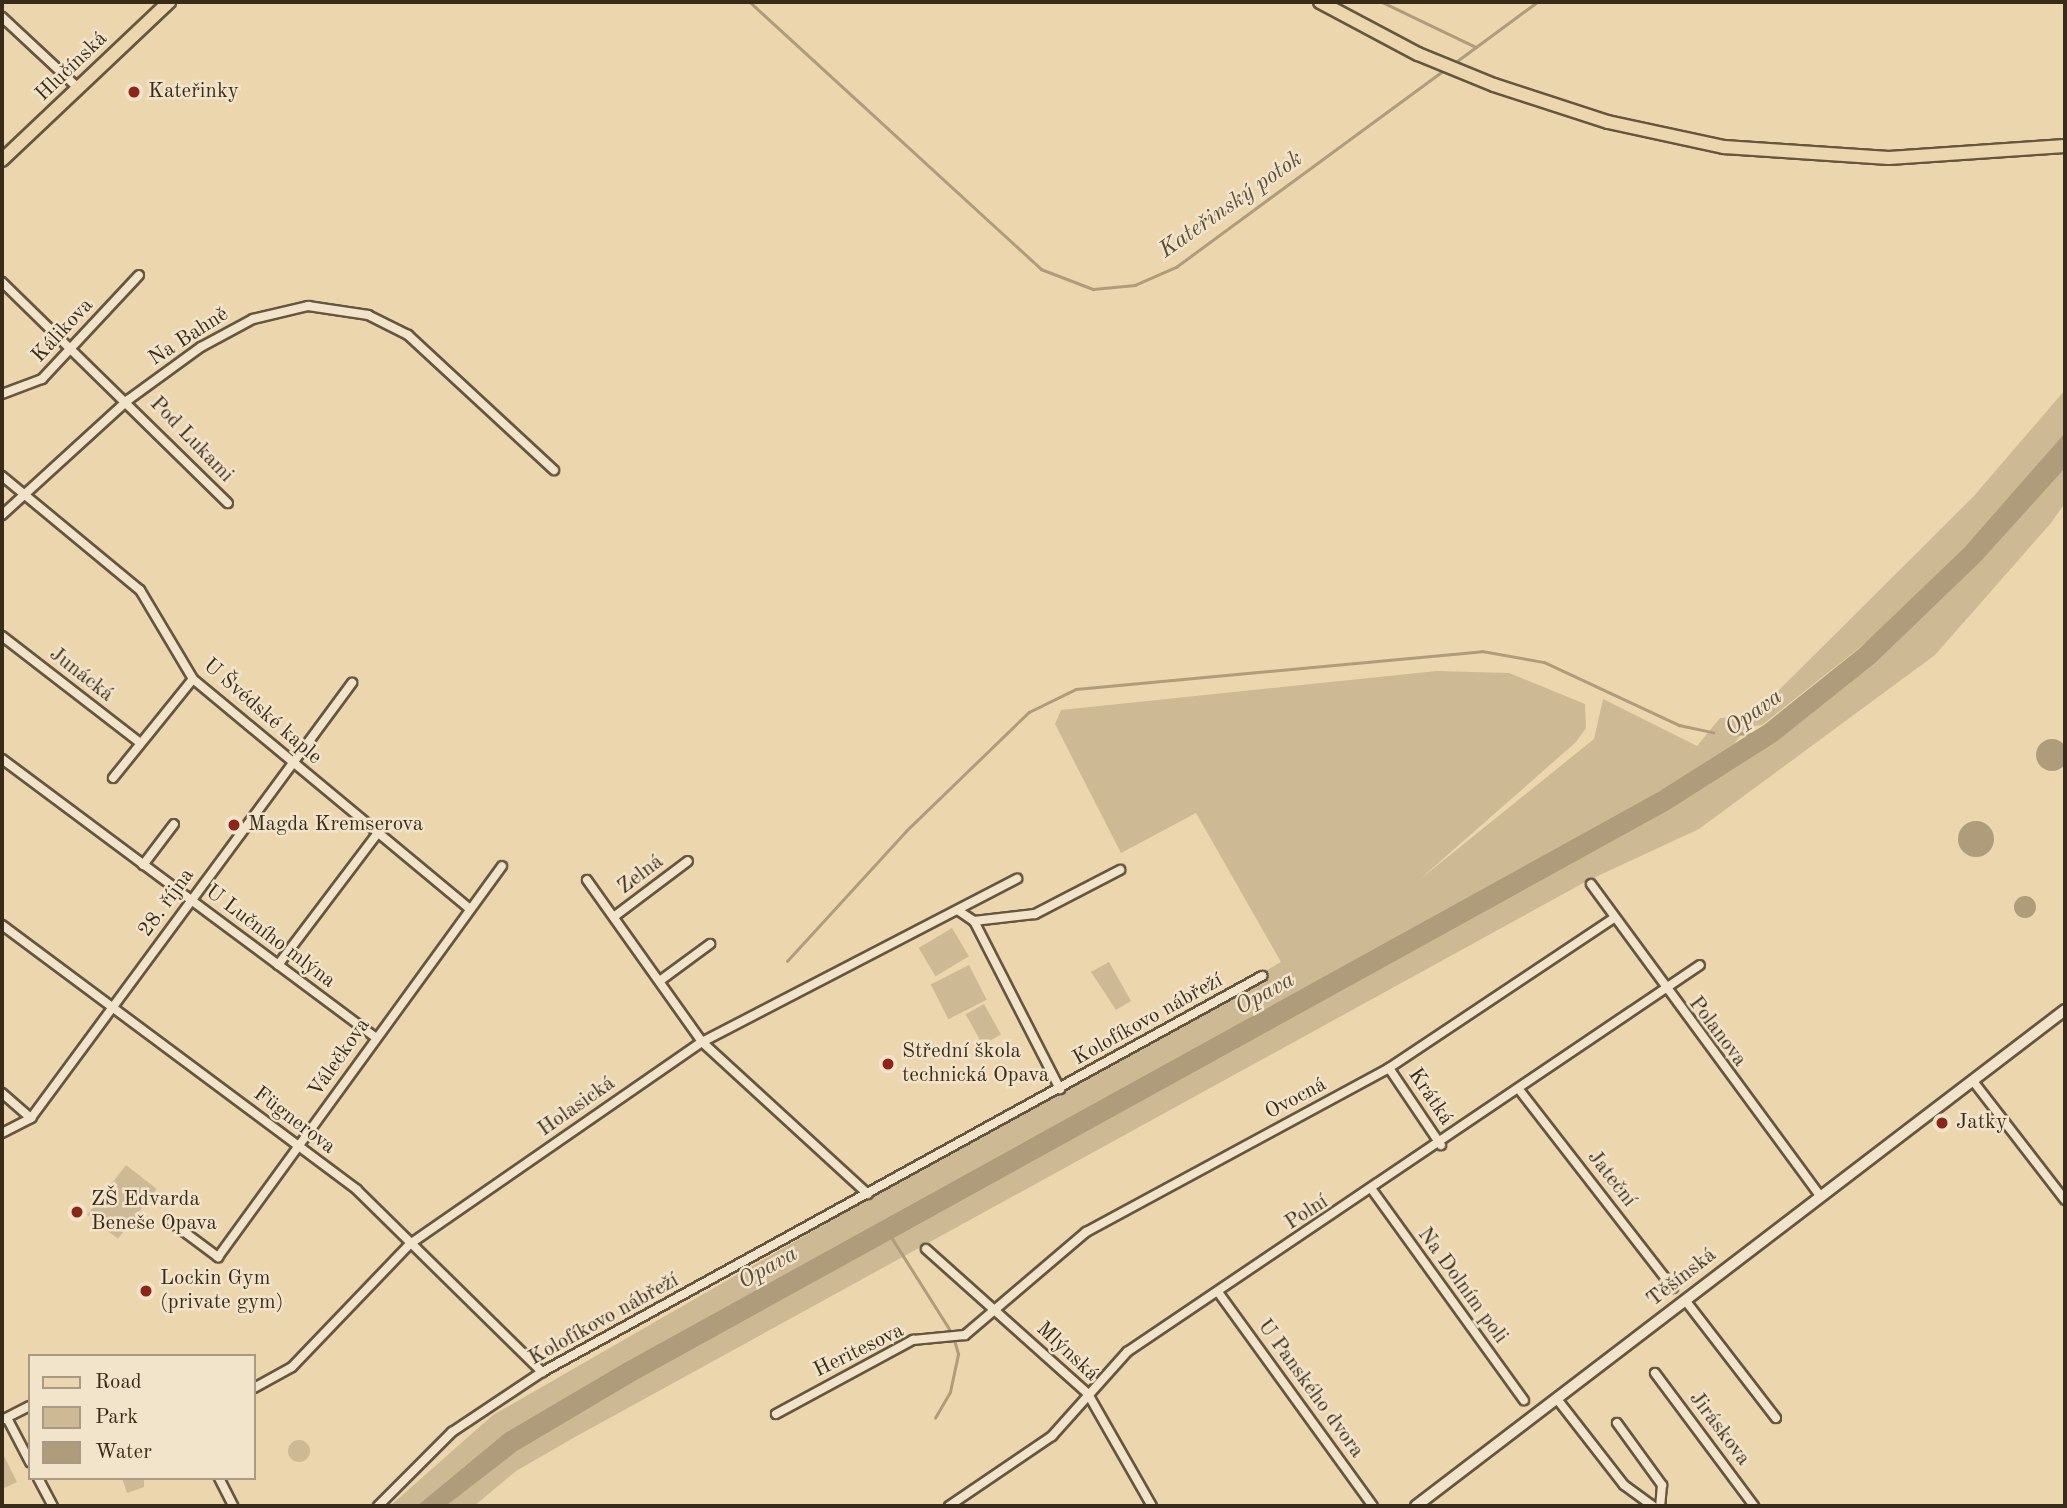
<!DOCTYPE html>
<meta charset="utf-8">
<style>
body{margin:0}
#map{position:relative;width:2067px;height:1508px;overflow:hidden;background:#ebd6ad;font-family:"Old Standard TT",serif}
div>[style]{position:absolute}
.green>*{inset:0;background:#cdb994;transform-origin:0 0}
.round{border-radius:50%}
.water>*{inset:0;background:#ae9c7b}
.stream>*{height:2.5px;margin:-1.25px;padding:0 1.25px;transform-origin:1.25px;border-radius:1.25px;background:#ae9c7b}
.roads{filter:drop-shadow(2px 0 #66563f) drop-shadow(-2px 0 #66563f) drop-shadow(0 2px #66563f) drop-shadow(0 -2px #66563f)}
.minor>*{height:8px;margin:-4px;padding:0 4px;transform-origin:4px;border-radius:4px;background:#f2e4ca}
.tertiary>*{height:10px;margin:-5px;padding:0 5px;transform-origin:5px;border-radius:5px;background:#f2e4ca}
.primary>*{height:12px;margin:-6px;padding:0 6px;transform-origin:6px;border-radius:6px;background:#ebd6ad}
.dots>*{width:19px;height:19px;translate:-50% -50%;box-sizing:border-box;border:4px solid #f2e4ca;border-radius:50%}
span{translate:-50% -50%;white-space:nowrap;text-align:center;line-height:1.15;-webkit-text-stroke:5px #f2e4ca;paint-order:stroke}
.street-label{font-size:21px;color:#392b1a}
.poi-label{font-size:21px;color:#392b1a}
.left{translate:0 -50%;text-align:left}
.water-label{font-size:23px;color:#5c4d37;font-style:italic}
.frame{position:absolute;inset:0;border:4px solid #392b1a;pointer-events:none}
.legend{position:absolute;left:28px;top:1354px;width:228px;height:126px;box-sizing:border-box;background:#f2e4ca;border:2px solid #a89a84;margin:0;padding:9px 12px;list-style:none;font-size:21px;color:#392b1a}
.legend li{display:flex;align-items:center;gap:14px;height:35px}
.legend b{width:35px;border:2px solid #a89a84}
</style>
<div id="map">
<div class="green">
<i style="clip-path:polygon(2065px 390px,2065px 436px,1977px 535px,1878px 633px,1762px 725px,1747px 727px,1734px 744px,1658px 792px,624px 1363px,505px 1433px,417px 1506px,390px 1506px,493px 1415px,1281px 962px,1196px 813px,1121px 853px,1055px 724px,1061px 710px,1437px 671px,1509px 673px,1585px 704px,1586px 728px,1576px 742px,1419px 880px,1594px 739px,1603px 699px,1697px 746px,1720px 718px,1753px 716px,1973px 497px)"></i>
<i style="clip-path:polygon(2065px 468px,2065px 503px,2051px 523px,1935px 655px,1699px 829px,1587px 881px,575px 1437px,516px 1471px,474px 1506px,446px 1506px,517px 1451px,635px 1381px,1669px 810px,1776px 742px,1874px 664px)"></i>
<i style="left:952px;top:928px;width:33px;height:39px;rotate:59deg"></i>
<i style="clip-path:polygon(1109px 962px,1131px 1001px,1116px 1010px,1091px 972px)"></i>
<i style="left:969px;top:965px;width:39px;height:43px;rotate:63deg"></i>
<i style="left:984px;top:1004px;width:35px;height:21px;rotate:61deg"></i>
<i style="left:126px;top:1165px;width:39px;height:63px;rotate:38deg"></i>
<i class="round" style="left:288px;top:1440px;width:22px;height:22px"></i>
<i style="clip-path:polygon(2px 1452px,17px 1482px,2px 1489px)"></i>
<i style="clip-path:polygon(122px 1478px,144px 1478px,144px 1487px,127px 1493px)"></i>
</div>
<div class="water">
<i style="clip-path:polygon(2065px 433px,2065px 468px,1980px 562px,1874px 664px,1776px 742px,1669px 810px,635px 1381px,517px 1451px,446px 1506px,417px 1506px,505px 1433px,624px 1363px,1658px 792px,1764px 725px,1860px 648px,1965px 547px)"></i>
<i class="round" style="left:2036px;top:739px;width:32px;height:32px"></i>
<i class="round" style="left:1958px;top:821px;width:36px;height:36px"></i>
<i class="round" style="left:2014px;top:896px;width:22px;height:22px"></i>
</div>
<div class="stream">
<i style="left:750px;top:2px;width:395px;rotate:42.5deg"></i>
<i style="left:1041px;top:269px;width:56px;rotate:21deg"></i>
<i style="left:1093px;top:289px;width:42px;rotate:-5.4deg"></i>
<i style="left:1135px;top:285px;width:45px;rotate:-23.7deg"></i>
<i style="left:1176px;top:267px;width:333px;rotate:-36.3deg"></i>
<i style="left:1382px;top:2px;width:104px;rotate:25.6deg"></i>
<i style="left:1453px;top:64px;width:104px;rotate:-36.4deg"></i>
<i style="left:1733px;top:733px;width:17px;rotate:3deg"></i>
<i style="left:787px;top:961px;width:176px;rotate:-47.5deg"></i>
<i style="left:906px;top:831px;width:171px;rotate:-44.1deg"></i>
<i style="left:1029px;top:712px;width:52px;rotate:-26.1deg"></i>
<i style="left:1076px;top:689px;width:408px;rotate:-5.3deg"></i>
<i style="left:1482px;top:651px;width:63px;rotate:10.1deg"></i>
<i style="left:1544px;top:662px;width:149px;rotate:25deg"></i>
<i style="left:1679px;top:725px;width:35px;rotate:12deg"></i>
<i style="left:892px;top:1238px;width:112px;rotate:57.7deg"></i>
<i style="left:935px;top:1418px;width:30px;rotate:-60deg"></i>
<i style="left:950px;top:1392px;width:39px;rotate:-78deg"></i>
<i style="left:958px;top:1354px;width:15px;rotate:-106deg"></i>
</div>
<div class="roads">
<div class="minor">
<i style="left:2px;top:17px;width:103px;rotate:43deg"></i>
<i style="left:2px;top:282px;width:316px;rotate:44.4deg"></i>
<i style="left:2px;top:394px;width:43px;rotate:-20.6deg"></i>
<i style="left:42px;top:379px;width:142px;rotate:-47deg"></i>
<i style="left:2px;top:476px;width:179px;rotate:39.6deg"></i>
<i style="left:140px;top:590px;width:104px;rotate:59.2deg"></i>
<i style="left:193px;top:679px;width:359px;rotate:39.7deg"></i>
<i style="left:2px;top:515px;width:171px;rotate:-42.4deg"></i>
<i style="left:128px;top:400px;width:90px;rotate:-36deg"></i>
<i style="left:201px;top:347px;width:59px;rotate:-28.3deg"></i>
<i style="left:253px;top:319px;width:57px;rotate:-13.3deg"></i>
<i style="left:308px;top:306px;width:61px;rotate:8.5deg"></i>
<i style="left:368px;top:315px;width:45px;rotate:26.6deg"></i>
<i style="left:408px;top:335px;width:199px;rotate:42.8deg"></i>
<i style="left:2px;top:636px;width:173px;rotate:37.7deg"></i>
<i style="left:2px;top:759px;width:465px;rotate:36.7deg"></i>
<i style="left:113px;top:778px;width:127px;rotate:-51.1deg"></i>
<i style="left:143px;top:865px;width:51px;rotate:-52.9deg"></i>
<i style="left:587px;top:880px;width:199px;rotate:54.6deg"></i>
<i style="left:702px;top:1042px;width:225px;rotate:42.5deg"></i>
<i style="left:1591px;top:884px;width:388px;rotate:53.7deg"></i>
<i style="left:959px;top:911px;width:18px;rotate:34deg"></i>
<i style="left:974px;top:921px;width:189px;rotate:62.9deg"></i>
<i style="left:615px;top:916px;width:91px;rotate:-37deg"></i>
<i style="left:974px;top:921px;width:61px;rotate:-6.5deg"></i>
<i style="left:1035px;top:914px;width:96px;rotate:-27.4deg"></i>
<i style="left:2px;top:925px;width:443px;rotate:36.7deg"></i>
<i style="left:357px;top:1190px;width:260px;rotate:44.5deg"></i>
<i style="left:278px;top:965px;width:164px;rotate:-52.9deg"></i>
<i style="left:661px;top:980px;width:61px;rotate:-36.3deg"></i>
<i style="left:1389px;top:1068px;width:93px;rotate:56deg"></i>
<i style="left:1973px;top:1081px;width:150px;rotate:52.3deg"></i>
<i style="left:1521px;top:1092px;width:248px;rotate:52.2deg"></i>
<i style="left:2px;top:1093px;width:38px;rotate:41deg"></i>
<i style="left:2px;top:1133px;width:33px;rotate:-27deg"></i>
<i style="left:31px;top:1118px;width:541px;rotate:-53.58deg"></i>
<i style="left:1373px;top:1191px;width:258px;rotate:54.2deg"></i>
<i style="left:171px;top:1222px;width:59px;rotate:36.7deg"></i>
<i style="left:218px;top:1257px;width:483px;rotate:-54deg"></i>
<i style="left:926px;top:1249px;width:217px;rotate:41.8deg"></i>
<i style="left:1088px;top:1394px;width:129px;rotate:60.3deg"></i>
<i style="left:1218px;top:1292px;width:264px;rotate:54.1deg"></i>
<i style="left:1685px;top:1300px;width:149px;rotate:52.4deg"></i>
<i style="left:1655px;top:1373px;width:166px;rotate:53.3deg"></i>
<i style="left:254px;top:1388px;width:43px;rotate:-28.9deg"></i>
<i style="left:292px;top:1367px;width:170px;rotate:-46.2deg"></i>
<i style="left:410px;top:1244px;width:355px;rotate:-34.7deg"></i>
<i style="left:702px;top:1042px;width:355px;rotate:-27.4deg"></i>
<i style="left:1557px;top:1399px;width:109px;rotate:52.1deg"></i>
<i style="left:1624px;top:1485px;width:36px;rotate:36deg"></i>
<i style="left:776px;top:1414px;width:156px;rotate:-28.4deg"></i>
<i style="left:913px;top:1340px;width:52px;rotate:-5.5deg"></i>
<i style="left:965px;top:1335px;width:159px;rotate:-40.4deg"></i>
<i style="left:1086px;top:1232px;width:345px;rotate:-28.4deg"></i>
<i style="left:1389px;top:1068px;width:270px;rotate:-33.7deg"></i>
<i style="left:7px;top:1418px;width:50px;rotate:62.4deg"></i>
<i style="left:4px;top:1419px;width:29px;rotate:-27deg"></i>
<i style="left:1617px;top:1423px;width:77px;rotate:54deg"></i>
<i style="left:1662px;top:1485px;width:21px;rotate:95deg"></i>
<i style="left:38px;top:1478px;width:32px;rotate:62deg"></i>
<i style="left:219px;top:1478px;width:31px;rotate:63deg"></i>
<i style="left:378px;top:1506px;width:105px;rotate:-45deg"></i>
<i style="left:452px;top:1432px;width:108px;rotate:-33.7deg"></i>
<i style="left:542px;top:1372px;width:822px;rotate:-28.81deg"></i>
<i style="left:949px;top:1506px;width:125px;rotate:-34.2deg"></i>
<i style="left:1052px;top:1436px;width:113px;rotate:-48.2deg"></i>
<i style="left:1127px;top:1352px;width:691px;rotate:-34.03deg"></i>
</div>
<div class="tertiary">
<i style="left:1416px;top:1506px;width:817px;rotate:-37.39deg"></i>
</div>
<div class="primary">
<i style="left:1320px;top:2px;width:111px;rotate:28deg"></i>
<i style="left:1418px;top:54px;width:82px;rotate:22.2deg"></i>
<i style="left:1494px;top:85px;width:120px;rotate:18deg"></i>
<i style="left:1608px;top:122px;width:119px;rotate:12.2deg"></i>
<i style="left:1724px;top:147px;width:165px;rotate:3.8deg"></i>
<i style="left:1889px;top:158px;width:176px;rotate:-3.9deg"></i>
<i style="left:2px;top:160px;width:230px;rotate:-43.4deg"></i>
</div>
</div>
<div class="dots">
<i style="left:134px;top:92px;background:#8f2418"></i>
<i style="left:234px;top:825px;background:#8f2418"></i>
<i style="left:888px;top:1064px;background:#8f2418"></i>
<i style="left:1942px;top:1123px;background:#8f2418"></i>
<i style="left:77px;top:1212px;background:#8f2418"></i>
<i style="left:146px;top:1291px;background:#8f2418"></i>
</div>
<div class="street-label">
<span style="left:72px;top:67px;rotate:-44deg">Hlučínská</span>
<span style="left:63px;top:331px;rotate:-47deg">Kálikova</span>
<span style="left:189px;top:337px;rotate:-33deg">Na Bahně</span>
<span style="left:191px;top:440px;rotate:46deg">Pod Lukami</span>
<span style="left:81px;top:675px;rotate:38deg">Junácká</span>
<span style="left:262px;top:712px;rotate:41deg">U Švédské kaple</span>
<span style="left:641px;top:875px;rotate:-37deg">Zelná</span>
<span style="left:167px;top:903px;rotate:-54deg">28. října</span>
<span style="left:270px;top:937px;rotate:37deg">U Lučního mlýna</span>
<span style="left:1148px;top:1020px;rotate:-29deg">Kolofíkovo nábřeží</span>
<span style="left:1717px;top:1032px;rotate:53deg">Polanova</span>
<span style="left:340px;top:1058px;rotate:-55deg">Válečkova</span>
<span style="left:1430px;top:1097px;rotate:56deg">Krátká</span>
<span style="left:1296px;top:1099px;rotate:-28deg">Ovocná</span>
<span style="left:577px;top:1107px;rotate:-35deg">Holasická</span>
<span style="left:294px;top:1121px;rotate:37deg">Fügnerova</span>
<span style="left:1611px;top:1179px;rotate:52deg">Jateční</span>
<span style="left:1307px;top:1213px;rotate:-33deg">Polní</span>
<span style="left:1682px;top:1278px;rotate:-38deg">Těšínská</span>
<span style="left:1462px;top:1286px;rotate:54deg">Na Dolním poli</span>
<span style="left:604px;top:1320px;rotate:-29deg">Kolofíkovo nábřeží</span>
<span style="left:859px;top:1351px;rotate:-26deg">Heritesova</span>
<span style="left:1067px;top:1352px;rotate:43deg">Mlýnská</span>
<span style="left:1310px;top:1389px;rotate:54deg">U Panského dvora</span>
<span style="left:1719px;top:1429px;rotate:53deg">Jiráskova</span>
</div>
<div class="poi-label">
<span class="left" style="left:148px;top:92px">Kateřinky</span>
<span class="left" style="left:248px;top:825px">Magda Kremserova</span>
<span class="left" style="left:902px;top:1064px">Střední škola<br>technická Opava</span>
<span class="left" style="left:1956px;top:1123px">Jatky</span>
<span class="left" style="left:91px;top:1212px">ZŠ Edvarda<br>Beneše Opava</span>
<span class="left" style="left:160px;top:1291px">Lockin Gym<br>(private gym)</span>
</div>
<div class="water-label">
<span style="left:1231px;top:205px;rotate:-35deg">Kateřinský potok</span>
<span style="left:1754px;top:713px;rotate:-35deg">Opava</span>
<span style="left:1265px;top:994px;rotate:-29deg">Opava</span>
<span style="left:768px;top:1268px;rotate:-29deg">Opava</span>
</div>
<div class="frame"></div>
<ul class="legend">
<li><b style="height:9px;background:#ebd6ad"></b>Road</li>
<li><b style="height:19px;background:#cdb994"></b>Park</li>
<li><b style="height:19px;background:#ae9c7b"></b>Water</li>
</ul>
</div>
